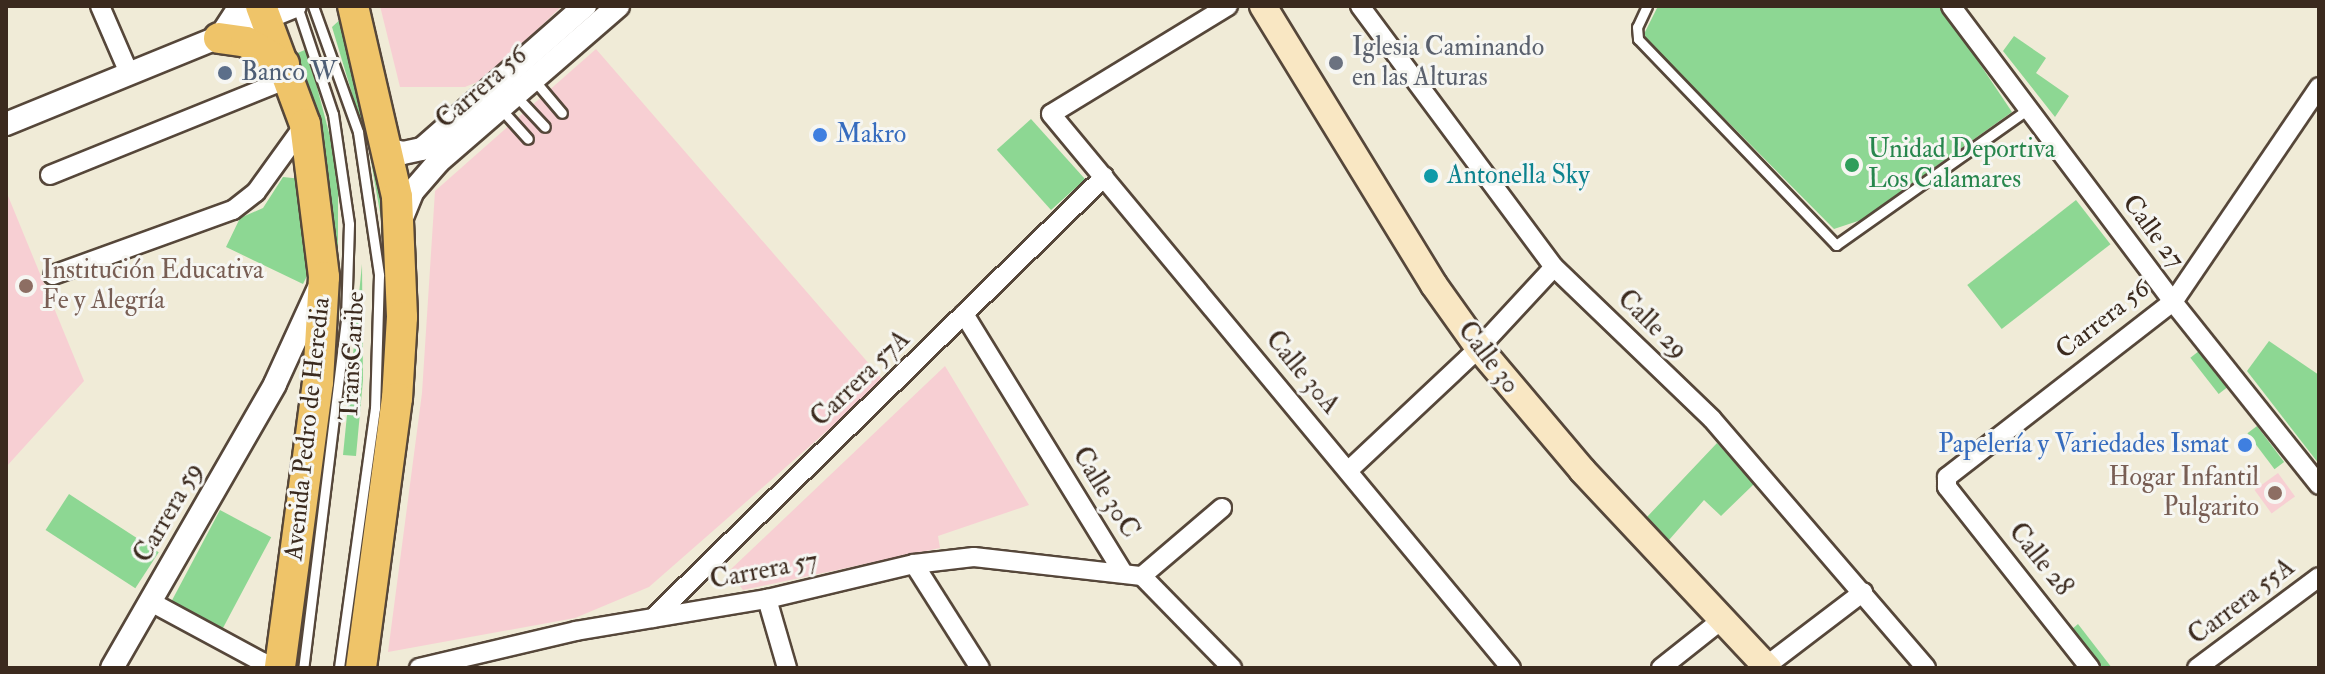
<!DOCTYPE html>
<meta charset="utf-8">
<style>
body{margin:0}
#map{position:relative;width:2325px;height:674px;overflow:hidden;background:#f0ebd7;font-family:"IM FELL Double Pica",serif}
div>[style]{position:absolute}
.built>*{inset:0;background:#f7cfd3;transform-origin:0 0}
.green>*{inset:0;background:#8dd793;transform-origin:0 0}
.roads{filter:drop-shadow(2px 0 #56473a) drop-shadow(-2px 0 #56473a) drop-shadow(0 2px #56473a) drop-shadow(0 -2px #56473a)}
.service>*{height:9px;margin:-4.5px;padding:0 4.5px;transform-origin:4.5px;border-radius:4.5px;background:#fff}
.minor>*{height:18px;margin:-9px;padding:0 9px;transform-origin:9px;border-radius:9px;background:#fff}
.tertiary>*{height:22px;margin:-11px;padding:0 11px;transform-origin:11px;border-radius:11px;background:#fff}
.secondary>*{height:26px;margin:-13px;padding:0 13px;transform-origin:13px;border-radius:13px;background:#f9e7c3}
.trunk>*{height:30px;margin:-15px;padding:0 15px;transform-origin:15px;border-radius:15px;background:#efc469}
.dots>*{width:22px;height:22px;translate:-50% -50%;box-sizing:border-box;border:4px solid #f6f6f2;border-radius:50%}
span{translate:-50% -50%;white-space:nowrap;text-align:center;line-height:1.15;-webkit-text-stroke:6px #f6f6f2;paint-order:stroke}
.worship-label{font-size:26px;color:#5b616d}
.left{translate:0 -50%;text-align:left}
.service-label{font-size:26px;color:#4e5e75}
.street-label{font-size:26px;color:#3b2a1e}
.shop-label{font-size:26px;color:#366cbe}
.right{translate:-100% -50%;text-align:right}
.leisure-label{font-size:26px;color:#27864d}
.culture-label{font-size:26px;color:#0d838f}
.education-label{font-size:26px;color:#785e54}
.frame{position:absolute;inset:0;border:8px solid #3b2a1e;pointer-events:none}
</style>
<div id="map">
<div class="built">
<i style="clip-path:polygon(380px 6px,562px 6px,487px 78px,465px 87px,400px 87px)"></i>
<i style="clip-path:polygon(596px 49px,884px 381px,649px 587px,575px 618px,388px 652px,422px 393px,435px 191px)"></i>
<i style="clip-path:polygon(6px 191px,84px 381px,6px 467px)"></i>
<i style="clip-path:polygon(945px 366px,1029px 505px,938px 536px,940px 548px,743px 590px,729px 571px)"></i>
<i style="left:2278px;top:473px;width:29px;height:29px;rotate:54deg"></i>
</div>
<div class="green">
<i style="clip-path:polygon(1658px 6px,1941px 6px,2012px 112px,1861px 220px,1834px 229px,1643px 36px)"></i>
<i style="clip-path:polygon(344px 16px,369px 113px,390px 239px,385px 241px,369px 150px,332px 27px)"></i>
<i style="clip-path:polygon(2014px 36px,2046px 58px,2036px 73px,2069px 96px,2055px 117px,2003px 51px)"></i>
<i style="clip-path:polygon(307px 49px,338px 167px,338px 274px,293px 55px)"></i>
<i style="left:1031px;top:119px;width:81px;height:46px;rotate:48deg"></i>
<i style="clip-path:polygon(283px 177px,302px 179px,311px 268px,303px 284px,226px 247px,240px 218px,263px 208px)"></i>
<i style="left:2076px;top:200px;width:56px;height:138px;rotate:52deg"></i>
<i style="clip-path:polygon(362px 264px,363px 380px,356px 456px,343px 455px)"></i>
<i style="clip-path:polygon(2269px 341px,2319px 375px,2319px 464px,2247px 371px)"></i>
<i style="left:2199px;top:351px;width:46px;height:11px;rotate:52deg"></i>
<i style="left:2257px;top:426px;width:45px;height:12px;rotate:53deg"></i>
<i style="clip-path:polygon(1717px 443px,1754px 484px,1721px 516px,1704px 500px,1669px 540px,1647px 517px)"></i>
<i style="left:69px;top:494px;width:107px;height:43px;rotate:33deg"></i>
<i style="left:220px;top:510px;width:58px;height:103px;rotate:28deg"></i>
<i style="clip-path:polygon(2078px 624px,2112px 668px,2100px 668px,2071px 630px)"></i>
</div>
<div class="roads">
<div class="service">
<i style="left:297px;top:6px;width:114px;rotate:71.6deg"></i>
<i style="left:333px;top:114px;width:111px;rotate:81.7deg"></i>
<i style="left:349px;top:224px;width:96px;rotate:91.8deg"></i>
<i style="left:346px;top:320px;width:351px;rotate:97deg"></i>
<i style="left:313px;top:6px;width:134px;rotate:70.3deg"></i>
<i style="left:358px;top:132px;width:145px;rotate:81.6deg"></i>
<i style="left:379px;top:275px;width:133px;rotate:91.7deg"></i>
<i style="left:375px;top:408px;width:262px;rotate:97.9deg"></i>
<i style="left:1647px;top:6px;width:23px;rotate:115deg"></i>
<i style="left:1637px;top:27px;width:12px;rotate:85deg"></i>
<i style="left:1638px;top:39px;width:286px;rotate:46.1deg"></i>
<i style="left:1836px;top:245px;width:235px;rotate:-35.3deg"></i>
<i style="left:534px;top:80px;width:43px;rotate:49.7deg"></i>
<i style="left:516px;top:96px;width:42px;rotate:46.9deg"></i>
<i style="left:501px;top:109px;width:40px;rotate:48deg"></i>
</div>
<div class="minor">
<i style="left:100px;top:6px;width:73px;rotate:66.6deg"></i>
<i style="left:1228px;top:6px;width:207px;rotate:148.6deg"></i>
<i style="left:1051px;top:114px;width:720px;rotate:50.3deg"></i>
<i style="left:1360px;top:6px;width:325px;rotate:53.4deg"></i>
<i style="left:1554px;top:267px;width:219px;rotate:43.9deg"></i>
<i style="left:1712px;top:419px;width:328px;rotate:49.3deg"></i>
<i style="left:1951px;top:6px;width:370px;rotate:53.1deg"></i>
<i style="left:2173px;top:302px;width:234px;rotate:51.4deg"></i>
<i style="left:50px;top:175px;width:259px;rotate:-22deg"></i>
<i style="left:53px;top:275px;width:191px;rotate:-19.9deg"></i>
<i style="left:233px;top:210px;width:29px;rotate:-38deg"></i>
<i style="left:256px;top:192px;width:84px;rotate:-54.2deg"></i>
<i style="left:964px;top:314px;width:302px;rotate:58.4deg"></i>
<i style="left:1349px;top:470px;width:178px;rotate:-43.2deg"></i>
<i style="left:1479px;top:348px;width:110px;rotate:-47.2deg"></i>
<i style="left:914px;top:564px;width:123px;rotate:57.6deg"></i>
<i style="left:1142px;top:576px;width:105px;rotate:-40.4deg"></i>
<i style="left:767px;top:599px;width:72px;rotate:73.8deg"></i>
<i style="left:151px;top:602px;width:126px;rotate:28.4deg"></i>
<i style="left:262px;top:662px;width:6px;rotate:99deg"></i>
<i style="left:653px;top:618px;width:631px;rotate:-44.36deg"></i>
<i style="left:1766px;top:666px;width:122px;rotate:-37.3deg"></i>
<i style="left:419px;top:668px;width:161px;rotate:-13.3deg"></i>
<i style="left:576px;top:631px;width:194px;rotate:-9.5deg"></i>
<i style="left:767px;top:599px;width:151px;rotate:-13.4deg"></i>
<i style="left:914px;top:564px;width:60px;rotate:-6.7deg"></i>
<i style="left:974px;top:557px;width:169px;rotate:6.5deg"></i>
<i style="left:1142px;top:576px;width:129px;rotate:45.6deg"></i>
<i style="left:1661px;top:668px;width:80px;rotate:-38.4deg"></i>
<i style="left:2090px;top:668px;width:231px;rotate:-128.3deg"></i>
<i style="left:1947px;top:487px;width:10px;rotate:-90deg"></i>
<i style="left:1947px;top:477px;width:286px;rotate:-37.8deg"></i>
<i style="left:2173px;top:302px;width:260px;rotate:-55.8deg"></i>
<i style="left:2197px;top:668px;width:152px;rotate:-36.7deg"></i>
</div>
<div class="tertiary">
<i style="left:220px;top:37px;width:37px;rotate:-57deg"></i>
<i style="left:6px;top:124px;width:312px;rotate:-22.2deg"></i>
<i style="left:387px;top:149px;width:16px;rotate:14deg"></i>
<i style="left:403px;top:153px;width:19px;rotate:-12deg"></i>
<i style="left:422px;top:149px;width:217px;rotate:-41.3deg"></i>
<i style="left:401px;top:220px;width:31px;rotate:-68deg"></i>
<i style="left:413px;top:191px;width:38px;rotate:-49deg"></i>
<i style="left:438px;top:162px;width:238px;rotate:-40.9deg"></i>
<i style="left:112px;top:668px;width:327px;rotate:-60.1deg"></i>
<i style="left:275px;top:384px;width:103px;rotate:-65.4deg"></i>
</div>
<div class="secondary">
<i style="left:1263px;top:6px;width:327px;rotate:58.5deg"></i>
<i style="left:1434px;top:285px;width:77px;rotate:54.5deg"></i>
<i style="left:1479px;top:348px;width:160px;rotate:49.8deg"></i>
<i style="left:1582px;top:470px;width:272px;rotate:46.8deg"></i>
</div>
<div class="trunk">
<i style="left:261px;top:6px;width:126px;rotate:69.6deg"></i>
<i style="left:305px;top:124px;width:154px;rotate:82.9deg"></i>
<i style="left:324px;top:277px;width:105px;rotate:93.3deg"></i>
<i style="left:318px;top:382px;width:289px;rotate:97.6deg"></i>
<i style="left:353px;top:6px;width:196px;rotate:77deg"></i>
<i style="left:397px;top:197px;width:120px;rotate:87.6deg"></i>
<i style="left:402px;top:317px;width:81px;rotate:93.5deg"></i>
<i style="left:397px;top:398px;width:272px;rotate:97.6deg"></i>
<i style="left:219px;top:38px;width:27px;rotate:8deg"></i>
<i style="left:246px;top:42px;width:44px;rotate:30.1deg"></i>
</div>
</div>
<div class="dots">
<i style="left:1336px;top:63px;background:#6b7280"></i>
<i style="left:225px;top:73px;background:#5c6f8a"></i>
<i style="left:820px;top:135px;background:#3f7fe0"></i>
<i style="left:1852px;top:165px;background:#2e9e5b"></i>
<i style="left:1431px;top:176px;background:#0f9aa8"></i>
<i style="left:26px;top:286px;background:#8d6e63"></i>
<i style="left:2245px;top:445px;background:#3f7fe0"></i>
<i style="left:2275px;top:493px;background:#8d6e63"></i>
</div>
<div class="worship-label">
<span class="left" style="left:1352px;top:63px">Iglesia Caminando<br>en las Alturas</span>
</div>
<div class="service-label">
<span class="left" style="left:241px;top:73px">Banco W</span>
</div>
<div class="street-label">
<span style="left:482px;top:88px;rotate:-41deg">Carrera 56</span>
<span style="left:2153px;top:232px;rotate:53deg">Calle 27</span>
<span style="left:2103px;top:320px;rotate:-38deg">Carrera 56</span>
<span style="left:1652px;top:325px;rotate:44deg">Calle 29</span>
<span style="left:353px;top:356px;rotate:-87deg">TransCaribe</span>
<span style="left:1488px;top:358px;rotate:52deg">Calle 30</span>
<span style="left:1302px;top:373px;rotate:50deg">Calle 30A</span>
<span style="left:861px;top:379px;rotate:-44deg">Carrera 57A</span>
<span style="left:308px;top:429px;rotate:-84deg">Avenida Pedro de Heredia</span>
<span style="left:1105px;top:493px;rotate:58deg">Calle 30C</span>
<span style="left:169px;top:513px;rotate:-60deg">Carrera 59</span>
<span style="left:2040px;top:560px;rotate:51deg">Calle 28</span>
<span style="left:764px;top:571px;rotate:-11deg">Carrera 57</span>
<span style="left:2242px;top:602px;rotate:-37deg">Carrera 55A</span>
</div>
<div class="shop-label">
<span class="left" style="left:836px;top:135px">Makro</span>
<span class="right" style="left:2229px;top:445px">Papelería y Variedades Ismat</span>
</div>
<div class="leisure-label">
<span class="left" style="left:1868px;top:165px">Unidad Deportiva<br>Los Calamares</span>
</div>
<div class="culture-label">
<span class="left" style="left:1447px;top:176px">Antonella Sky</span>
</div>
<div class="education-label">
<span class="left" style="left:42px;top:286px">Institución Educativa<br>Fe y Alegría</span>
<span class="right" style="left:2259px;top:493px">Hogar Infantil<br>Pulgarito</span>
</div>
<div class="frame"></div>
</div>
